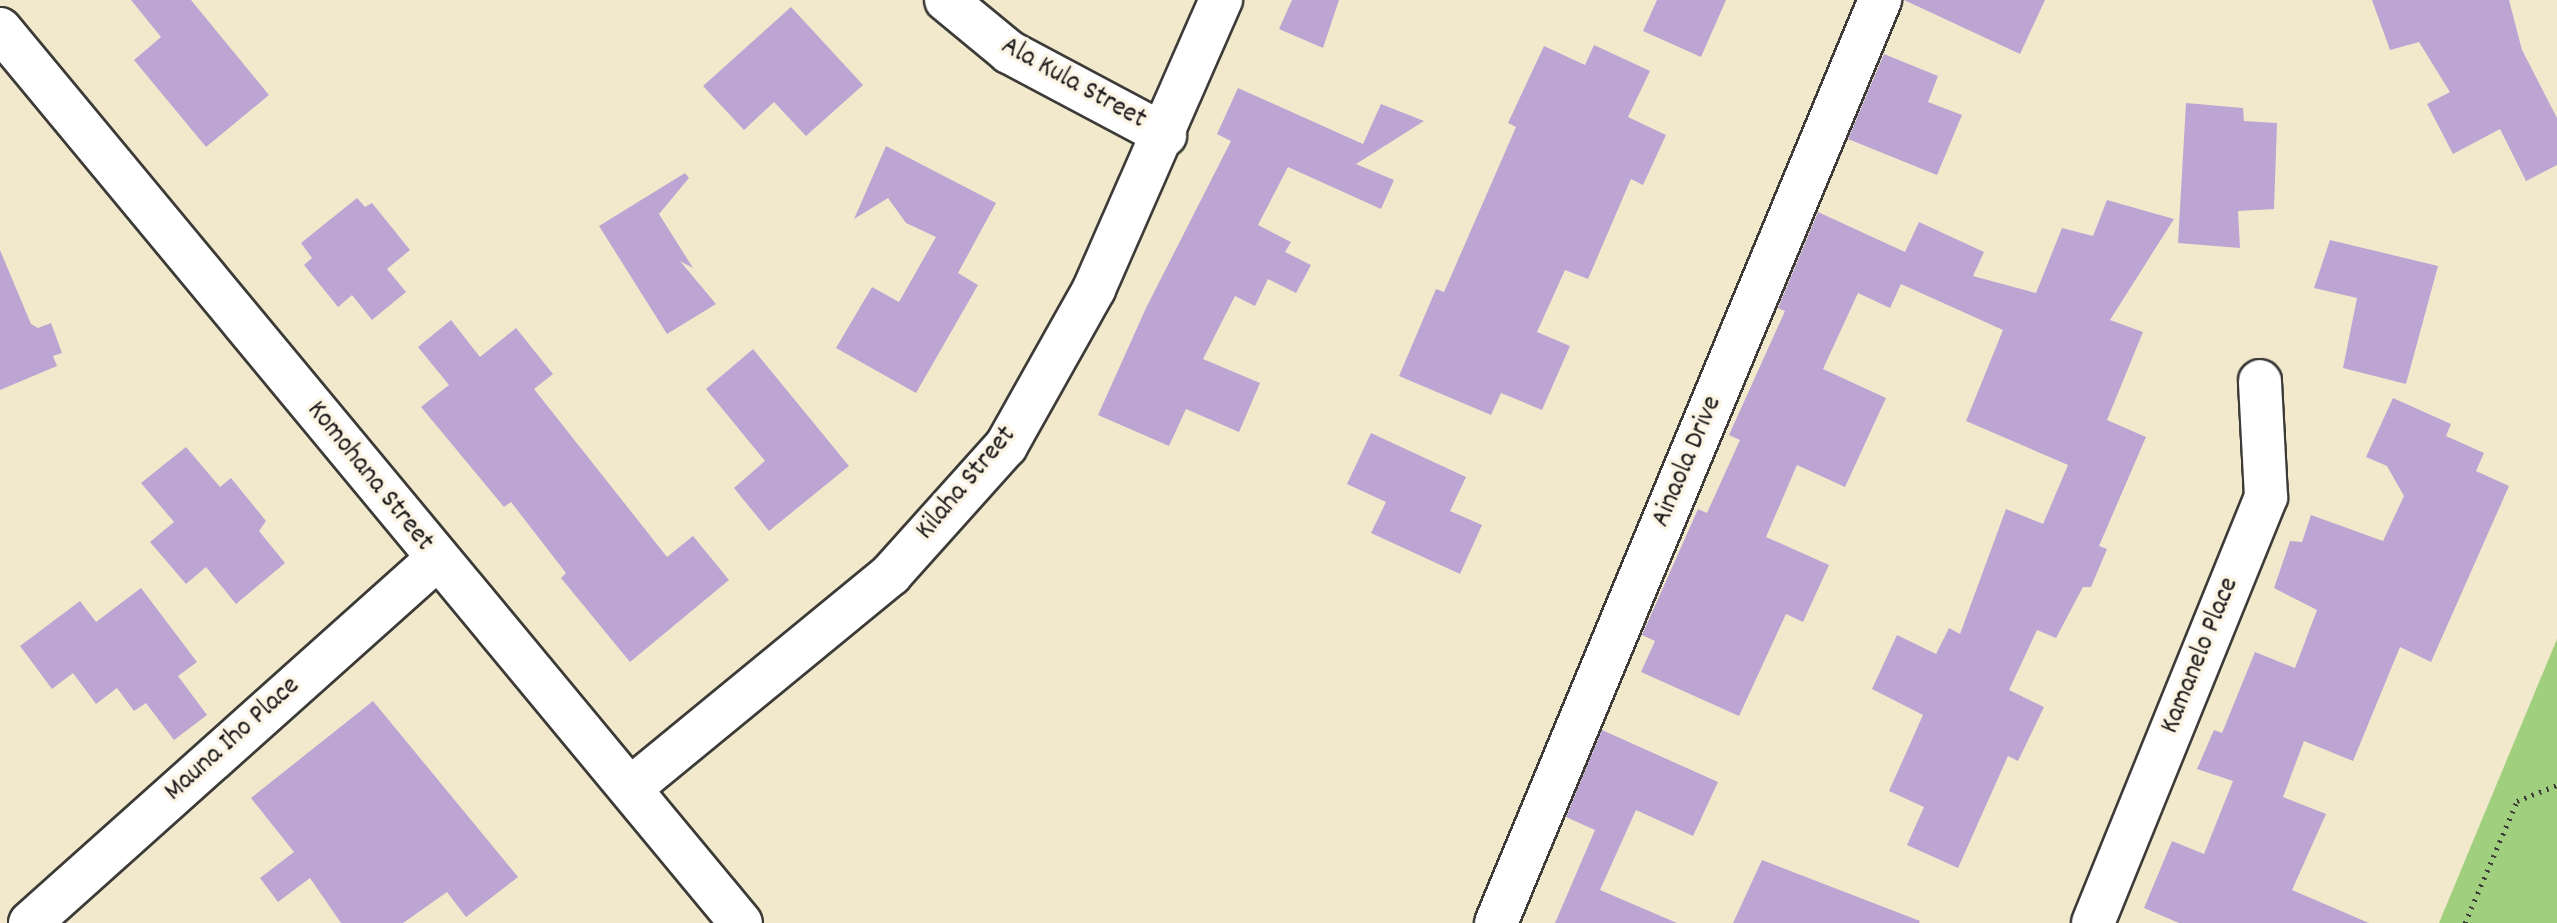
<!DOCTYPE html>
<style>
body{margin:0}
#map{position:relative;width:2557px;height:923px;overflow:hidden;background:#f2e9cd;font-family:Dekko,sans-serif}
div>[style]{position:absolute}
.green>*{inset:0;background:#a0cf7d}
.building>*{inset:0;background:#bda5d3}
.path>*{height:5px;margin-top:-2.5px;transform-origin:0;background:repeating-linear-gradient(90deg,#3c3b37 0 2px,transparent 0 8px)}
.roads{filter:drop-shadow(2px 0 #3c3b37) drop-shadow(-2px 0 #3c3b37) drop-shadow(0 2px #3c3b37) drop-shadow(0 -2px #3c3b37)}
.minor>*{height:42px;margin:-21px;padding:0 21px;transform-origin:21px;border-radius:21px;background:#fff}
span{translate:-50% -50%;white-space:nowrap;text-align:center;line-height:1.15;-webkit-text-stroke:7px #fcf5e5;paint-order:stroke}
.street-label{font-size:28px;color:#1c1c1c}
</style>
<div id="map">
<div class="green">
<i style="clip-path:polygon(2557px 639px,2557px 923px,2439px 923px)"></i>
</div>
<div class="building">
<i style="clip-path:polygon(131px 0,191px 0,269px 95px,206px 147px,134px 60px,161px 37px)"></i>
<i style="clip-path:polygon(1292px 0,1339px 0,1323px 48px,1279px 29px)"></i>
<i style="clip-path:polygon(1657px 0,1726px 0,1701px 57px,1643px 31px)"></i>
<i style="clip-path:polygon(1904px 0,2045px 0,2020px 54px)"></i>
<i style="clip-path:polygon(2372px 0,2509px 0,2522px 50px,2557px 118px,2557px 165px,2526px 181px,2500px 129px,2453px 154px,2427px 104px,2450px 92px,2419px 42px,2390px 50px)"></i>
<i style="clip-path:polygon(791px 7px,863px 85px,806px 136px,774px 102px,744px 130px,703px 86px)"></i>
<i style="clip-path:polygon(1594px 45px,1650px 71px,1628px 117px,1666px 135px,1643px 185px,1631px 179px,1588px 279px,1565px 270px,1537px 332px,1570px 346px,1542px 410px,1501px 393px,1491px 415px,1399px 376px,1436px 289px,1444px 292px,1516px 127px,1508px 123px,1544px 46px,1585px 65px)"></i>
<i style="clip-path:polygon(1884px 54px,1938px 76px,1928px 102px,1962px 115px,1937px 175px,1848px 139px)"></i>
<i style="clip-path:polygon(1238px 88px,1363px 144px,1381px 104px,1424px 121px,1356px 164px,1394px 180px,1381px 209px,1288px 167px,1258px 225px,1291px 242px,1285px 252px,1311px 265px,1296px 293px,1268px 279px,1255px 306px,1235px 296px,1203px 359px,1260px 383px,1239px 432px,1186px 409px,1169px 446px,1098px 415px,1146px 308px,1231px 141px,1217px 134px)"></i>
<i style="clip-path:polygon(2186px 103px,2243px 108px,2244px 121px,2277px 123px,2274px 209px,2238px 211px,2240px 248px,2178px 243px)"></i>
<i style="clip-path:polygon(886px 146px,996px 203px,958px 273px,978px 285px,916px 393px,836px 348px,872px 287px,899px 302px,936px 237px,906px 223px,888px 198px,854px 219px)"></i>
<i style="clip-path:polygon(685px 173px,689px 178px,659px 214px,693px 268px,680px 261px,716px 304px,667px 334px,599px 226px)"></i>
<i style="clip-path:polygon(357px 198px,365px 207px,372px 203px,410px 250px,387px 269px,406px 292px,372px 320px,352px 295px,338px 307px,304px 265px,312px 258px,301px 243px)"></i>
<i style="clip-path:polygon(2107px 200px,2174px 219px,2110px 320px,2143px 332px,2107px 420px,2146px 437px,2099px 546px,2107px 549px,2091px 587px,2083px 587px,2056px 638px,2037px 630px,2009px 690px,2044px 707px,2018px 761px,2008px 756px,1958px 868px,1907px 845px,1924px 807px,1889px 791px,1923px 715px,1872px 689px,1897px 635px,1936px 654px,1949px 628px,1960px 634px,2006px 509px,2043px 524px,2068px 465px,1966px 421px,2003px 330px,1901px 284px,1890px 308px,1858px 293px,1823px 369px,1886px 398px,1845px 487px,1797px 465px,1766px 537px,1829px 565px,1803px 622px,1786px 614px,1739px 716px,1641px 672px,1655px 641px,1642px 635px,1698px 509px,1707px 513px,1740px 440px,1729px 435px,1785px 311px,1778px 308px,1818px 212px,1905px 252px,1919px 222px,1984px 252px,1973px 276px,2036px 293px,2062px 228px,2093px 236px)"></i>
<i style="clip-path:polygon(2330px 240px,2438px 266px,2406px 384px,2343px 368px,2357px 298px,2314px 288px)"></i>
<i style="clip-path:polygon(0 250px,31px 324px,38px 328px,51px 323px,62px 353px,53px 356px,57px 366px,0 390px)"></i>
<i style="clip-path:polygon(451px 320px,480px 357px,516px 328px,553px 374px,534px 389px,667px 557px,693px 536px,729px 580px,630px 662px,561px 578px,566px 573px,511px 502px,504px 507px,421px 407px,449px 385px,418px 347px)"></i>
<i style="clip-path:polygon(753px 349px,849px 466px,769px 531px,734px 488px,765px 461px,706px 389px)"></i>
<i style="clip-path:polygon(2393px 398px,2451px 424px,2446px 436px,2484px 453px,2476px 471px,2509px 486px,2431px 662px,2400px 647px,2353px 761px,2304px 741px,2283px 797px,2326px 814px,2292px 890px,2369px 923px,2179px 923px,2144px 908px,2172px 841px,2204px 854px,2233px 781px,2197px 769px,2214px 730px,2222px 733px,2255px 652px,2295px 668px,2317px 610px,2274px 588px,2290px 541px,2302px 542px,2311px 515px,2383px 541px,2404px 496px,2387px 466px,2366px 457px)"></i>
<i style="clip-path:polygon(1371px 433px,1466px 477px,1450px 511px,1482px 525px,1460px 574px,1371px 533px,1386px 502px,1347px 484px)"></i>
<i style="clip-path:polygon(186px 447px,220px 487px,231px 478px,266px 521px,259px 531px,285px 563px,236px 604px,206px 567px,186px 584px,150px 542px,174px 522px,141px 483px)"></i>
<i style="clip-path:polygon(141px 588px,197px 662px,178px 676px,207px 715px,174px 740px,146px 703px,134px 711px,117px 688px,96px 704px,73px 673px,52px 689px,20px 646px,80px 601px,96px 622px)"></i>
<i style="clip-path:polygon(373px 701px,518px 877px,466px 917px,447px 892px,403px 923px,341px 923px,310px 878px,278px 902px,260px 878px,294px 852px,251px 798px)"></i>
<i style="clip-path:polygon(1602px 730px,1718px 782px,1693px 836px,1636px 810px,1600px 890px,1677px 923px,1555px 923px,1595px 830px,1566px 817px)"></i>
<i style="clip-path:polygon(1762px 860px,1920px 921px,1919px 923px,1733px 923px)"></i>
</div>
<div class="path">
<i style="left:2465px;top:923px;width:133px;rotate:-66.9deg"></i>
<i style="left:2517px;top:801px;width:43px;rotate:-21.8deg"></i>
</div>
<div class="roads">
<div class="minor">
<i style="left:946px;top:0;width:82px;rotate:39.5deg"></i>
<i style="left:1009px;top:52px;width:177px;rotate:28deg"></i>
<i style="left:0;top:29px;width:1161px;rotate:50.35deg"></i>
<i style="left:632px;top:787px;width:335px;rotate:-39.4deg"></i>
<i style="left:891px;top:574px;width:172px;rotate:-48.1deg"></i>
<i style="left:1006px;top:446px;width:180px;rotate:-60.7deg"></i>
<i style="left:1094px;top:289px;width:316px;rotate:-66.3deg"></i>
<i style="left:30px;top:923px;width:546px;rotate:-41.81deg"></i>
<i style="left:1496px;top:923px;width:1000px;rotate:-67.41deg"></i>
<i style="left:2093px;top:923px;width:460px;rotate:-67.9deg"></i>
<i style="left:2266px;top:497px;width:116px;rotate:-93deg"></i>
</div>
</div>
<div class="street-label">
<span style="left:1073px;top:84px;rotate:29deg">Ala Kula Street</span>
<span style="left:1688px;top:462px;rotate:-67deg">Ainaola Drive</span>
<span style="left:369px;top:477px;rotate:51deg">Komohana Street</span>
<span style="left:967px;top:484px;rotate:-50deg">Kilaha Street</span>
<span style="left:2201px;top:656px;rotate:-68deg">Kamanelo Place</span>
<span style="left:233px;top:740px;rotate:-42deg">Mauna Iho Place</span>
</div>
</div>
